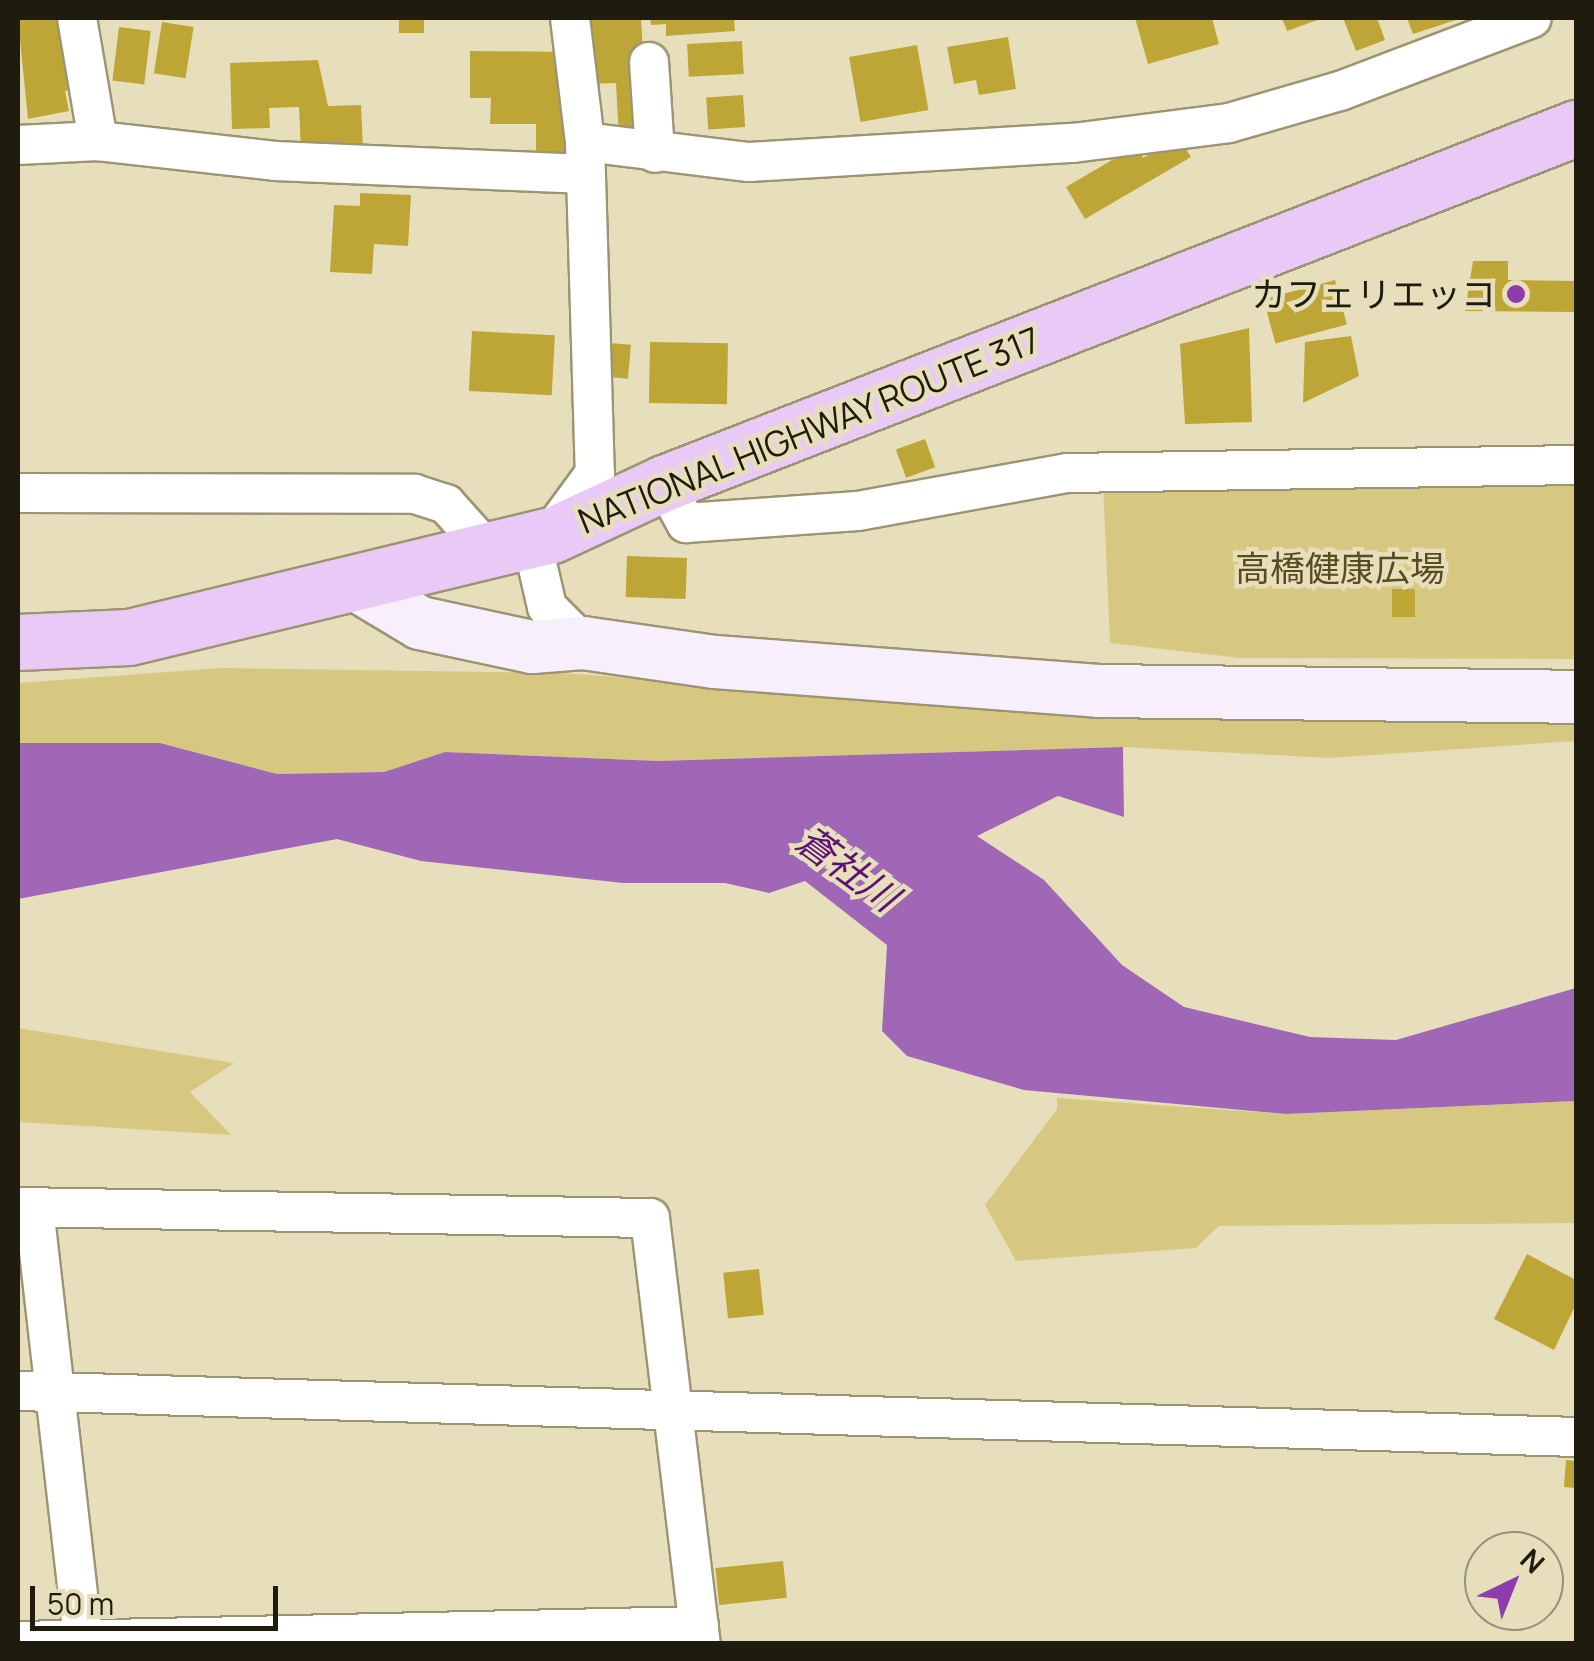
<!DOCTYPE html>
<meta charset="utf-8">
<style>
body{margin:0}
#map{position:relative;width:1594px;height:1661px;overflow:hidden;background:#e7dfbc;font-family:Manrope,"Noto Sans JP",sans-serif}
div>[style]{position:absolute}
.green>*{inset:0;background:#d7c881}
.water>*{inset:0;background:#9f67b6}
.building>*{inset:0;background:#bda636;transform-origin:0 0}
.roads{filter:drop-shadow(2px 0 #9c9473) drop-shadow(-2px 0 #9c9473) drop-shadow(0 2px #9c9473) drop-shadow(0 -2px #9c9473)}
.street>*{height:38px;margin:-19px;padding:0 19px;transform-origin:19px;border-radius:19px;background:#fff}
.secondary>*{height:52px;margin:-26px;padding:0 26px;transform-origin:26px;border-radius:26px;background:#f8effc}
.highway>*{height:55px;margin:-27.5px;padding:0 27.5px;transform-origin:27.5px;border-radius:27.5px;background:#e9caf6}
.dots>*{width:28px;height:28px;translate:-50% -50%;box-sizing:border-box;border:5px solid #e7dfbc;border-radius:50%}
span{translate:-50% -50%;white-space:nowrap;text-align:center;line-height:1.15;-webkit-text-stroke:9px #e7dfbc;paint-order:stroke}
.poi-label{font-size:35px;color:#1f1c0f}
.right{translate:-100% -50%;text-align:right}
.street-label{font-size:35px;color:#1f1c0f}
.park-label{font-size:35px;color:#564c20}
.water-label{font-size:38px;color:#5c1174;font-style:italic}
.frame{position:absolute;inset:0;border:20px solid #1f1c0f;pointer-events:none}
.north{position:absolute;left:1464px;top:1531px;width:100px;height:100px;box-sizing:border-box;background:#e7dfbc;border:2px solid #979177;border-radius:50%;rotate:43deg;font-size:28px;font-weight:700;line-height:40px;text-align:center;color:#1f1c0f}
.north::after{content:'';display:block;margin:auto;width:35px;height:45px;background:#8d3cab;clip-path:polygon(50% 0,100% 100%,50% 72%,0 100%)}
.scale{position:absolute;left:30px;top:1586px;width:248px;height:45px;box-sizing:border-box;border:5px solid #1f1c0f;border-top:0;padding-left:12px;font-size:30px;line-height:35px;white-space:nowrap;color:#1f1c0f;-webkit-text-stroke:8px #e7dfbc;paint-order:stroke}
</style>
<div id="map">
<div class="green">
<i style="clip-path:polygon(1576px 475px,1576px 659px,1240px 658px,1110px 643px,1103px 483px)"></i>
<i style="clip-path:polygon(221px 668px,563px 673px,1114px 715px,1576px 718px,1576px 741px,1329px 758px,1123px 747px,658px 761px,445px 752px,384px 772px,277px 774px,160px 743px,18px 743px,18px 683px)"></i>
<i style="clip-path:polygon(18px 1028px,234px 1063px,190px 1092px,231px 1135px,18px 1122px)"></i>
<i style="clip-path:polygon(1057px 1098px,1286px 1114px,1576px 1101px,1576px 1223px,1219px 1226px,1196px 1248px,1016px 1261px,985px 1205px,1057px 1109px)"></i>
</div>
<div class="water">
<i style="clip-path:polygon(18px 743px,160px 743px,277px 774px,384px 772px,445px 752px,658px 761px,1123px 747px,1124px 817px,1058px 796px,977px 836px,1044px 880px,1122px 965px,1184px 1007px,1310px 1037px,1396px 1040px,1576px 988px,1576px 1101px,1286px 1114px,1024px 1090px,907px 1056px,882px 1031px,887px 945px,805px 881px,769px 893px,725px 883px,623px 883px,421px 861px,337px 839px,18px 899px)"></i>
</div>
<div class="building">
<i style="clip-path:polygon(64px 18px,77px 88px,65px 91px,69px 111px,28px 119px,18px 20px)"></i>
<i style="left:399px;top:18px;width:25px;height:15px"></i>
<i style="clip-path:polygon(581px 18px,641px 18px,648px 138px,619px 140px,616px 83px,584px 84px)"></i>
<i style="clip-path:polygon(650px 18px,734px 18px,735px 31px,666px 36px,666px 24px,651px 25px)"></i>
<i style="clip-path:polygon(1135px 18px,1212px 18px,1219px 44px,1148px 64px)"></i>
<i style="clip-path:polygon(1282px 18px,1323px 18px,1287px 31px)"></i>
<i style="clip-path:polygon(1343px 18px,1377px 18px,1385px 40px,1356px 51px)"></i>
<i style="clip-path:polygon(1407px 18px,1462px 18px,1413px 34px)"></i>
<i style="left:162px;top:22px;width:32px;height:52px;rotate:9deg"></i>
<i style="left:119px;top:27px;width:32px;height:54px;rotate:7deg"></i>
<i style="clip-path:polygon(1008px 37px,1016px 89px,979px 95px,976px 80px,954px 84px,947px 47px)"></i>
<i style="left:742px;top:41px;width:33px;height:55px;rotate:87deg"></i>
<i style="left:917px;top:45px;width:66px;height:69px;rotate:80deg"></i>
<i style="clip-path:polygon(470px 51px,574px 52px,574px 161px,536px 161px,536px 124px,490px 124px,491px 98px,470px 98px)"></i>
<i style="clip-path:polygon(318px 60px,328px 106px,361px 105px,363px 148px,301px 150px,299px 107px,269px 108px,270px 128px,232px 129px,230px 63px)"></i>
<i style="left:743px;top:95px;width:32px;height:37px;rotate:86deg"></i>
<i style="clip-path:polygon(1179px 137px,1191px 157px,1085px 219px,1066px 187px,1136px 146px,1143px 158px)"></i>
<i style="clip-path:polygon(360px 193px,411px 195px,408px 246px,374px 244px,372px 274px,330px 272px,334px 205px,360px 206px)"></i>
<i style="clip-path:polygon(1473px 261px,1508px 261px,1508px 280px,1576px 281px,1576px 312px,1465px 311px)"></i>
<i style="left:1335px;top:280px;width:46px;height:74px;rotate:75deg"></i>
<i style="clip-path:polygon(1249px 328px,1252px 422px,1185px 424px,1180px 344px)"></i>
<i style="left:472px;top:331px;width:83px;height:60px;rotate:3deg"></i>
<i style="clip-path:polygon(1351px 336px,1359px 376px,1303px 403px,1305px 342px)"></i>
<i style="left:650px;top:342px;width:78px;height:61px;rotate:1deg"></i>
<i style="left:610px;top:343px;width:21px;height:34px;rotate:5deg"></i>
<i style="left:925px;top:439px;width:30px;height:31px;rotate:70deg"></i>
<i style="left:627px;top:556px;width:60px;height:41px;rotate:2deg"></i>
<i style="left:1392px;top:589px;width:23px;height:28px"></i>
<i style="clip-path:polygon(1527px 1254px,1576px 1280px,1576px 1304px,1554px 1350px,1494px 1319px)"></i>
<i style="left:759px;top:1269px;width:46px;height:36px;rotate:84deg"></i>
<i style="clip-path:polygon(1566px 1460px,1576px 1461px,1576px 1488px,1564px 1487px)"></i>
<i style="left:783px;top:1561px;width:37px;height:68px;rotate:84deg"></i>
</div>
<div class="roads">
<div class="street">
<i style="left:77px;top:18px;width:125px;rotate:80.3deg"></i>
<i style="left:570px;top:18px;width:125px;rotate:83.1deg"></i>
<i style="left:585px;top:142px;width:331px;rotate:88.3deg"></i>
<i style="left:595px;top:473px;width:102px;rotate:126.2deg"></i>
<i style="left:535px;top:555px;width:53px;rotate:77deg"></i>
<i style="left:547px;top:607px;width:51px;rotate:45deg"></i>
<i style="left:649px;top:62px;width:91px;rotate:86.2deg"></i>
<i style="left:585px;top:142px;width:165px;rotate:7deg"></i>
<i style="left:749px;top:162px;width:325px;rotate:-3.4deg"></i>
<i style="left:1073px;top:143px;width:157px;rotate:-7.3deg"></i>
<i style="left:1229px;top:123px;width:116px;rotate:-16.1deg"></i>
<i style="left:1340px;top:91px;width:205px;rotate:-20.8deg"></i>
<i style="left:18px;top:145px;width:80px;rotate:-2.9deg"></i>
<i style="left:98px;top:141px;width:178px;rotate:6.4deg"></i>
<i style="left:275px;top:161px;width:305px;rotate:2.4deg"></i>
<i style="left:664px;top:483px;width:46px;rotate:61.2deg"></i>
<i style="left:686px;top:523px;width:172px;rotate:-4deg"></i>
<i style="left:858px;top:511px;width:213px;rotate:-10.3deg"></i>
<i style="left:1068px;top:473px;width:508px;rotate:-0.9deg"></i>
<i style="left:18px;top:493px;width:397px;rotate:0.1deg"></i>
<i style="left:415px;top:494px;width:33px;rotate:18deg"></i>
<i style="left:446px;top:504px;width:67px;rotate:48deg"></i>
<i style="left:18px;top:1207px;width:632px;rotate:1deg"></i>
<i style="left:650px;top:1218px;width:429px;rotate:83.2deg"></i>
<i style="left:34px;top:1208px;width:439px;rotate:83.5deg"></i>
<i style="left:18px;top:1391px;width:1559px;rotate:1.69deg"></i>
<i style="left:18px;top:1641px;width:681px;rotate:-1.26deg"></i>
</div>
<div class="secondary">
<i style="left:360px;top:587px;width:70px;rotate:31deg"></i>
<i style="left:420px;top:623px;width:115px;rotate:12.1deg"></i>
<i style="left:532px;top:647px;width:51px;rotate:-4.5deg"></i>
<i style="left:583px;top:643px;width:133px;rotate:8.2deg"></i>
<i style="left:715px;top:662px;width:385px;rotate:4.3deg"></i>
<i style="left:1099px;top:691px;width:477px;rotate:0.7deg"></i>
</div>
<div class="highway">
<i style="left:18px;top:642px;width:111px;rotate:-2.6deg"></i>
<i style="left:129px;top:637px;width:435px;rotate:-13.6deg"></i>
<i style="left:552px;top:535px;width:123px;rotate:-24.9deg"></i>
<i style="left:664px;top:483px;width:979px;rotate:-21.27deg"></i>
</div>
</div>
<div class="dots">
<i style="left:1516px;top:294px;background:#8d3cab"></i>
</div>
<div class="poi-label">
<span class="right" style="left:1496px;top:294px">カフェリエッコ</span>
</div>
<div class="street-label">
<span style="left:809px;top:430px;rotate:-22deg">NATIONAL HIGHWAY ROUTE 317</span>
</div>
<div class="park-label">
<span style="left:1340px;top:568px">高橋健康広場</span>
</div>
<div class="water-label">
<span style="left:848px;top:868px;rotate:36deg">蒼社川</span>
</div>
<div class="frame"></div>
<div class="north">N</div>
<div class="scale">50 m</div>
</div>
